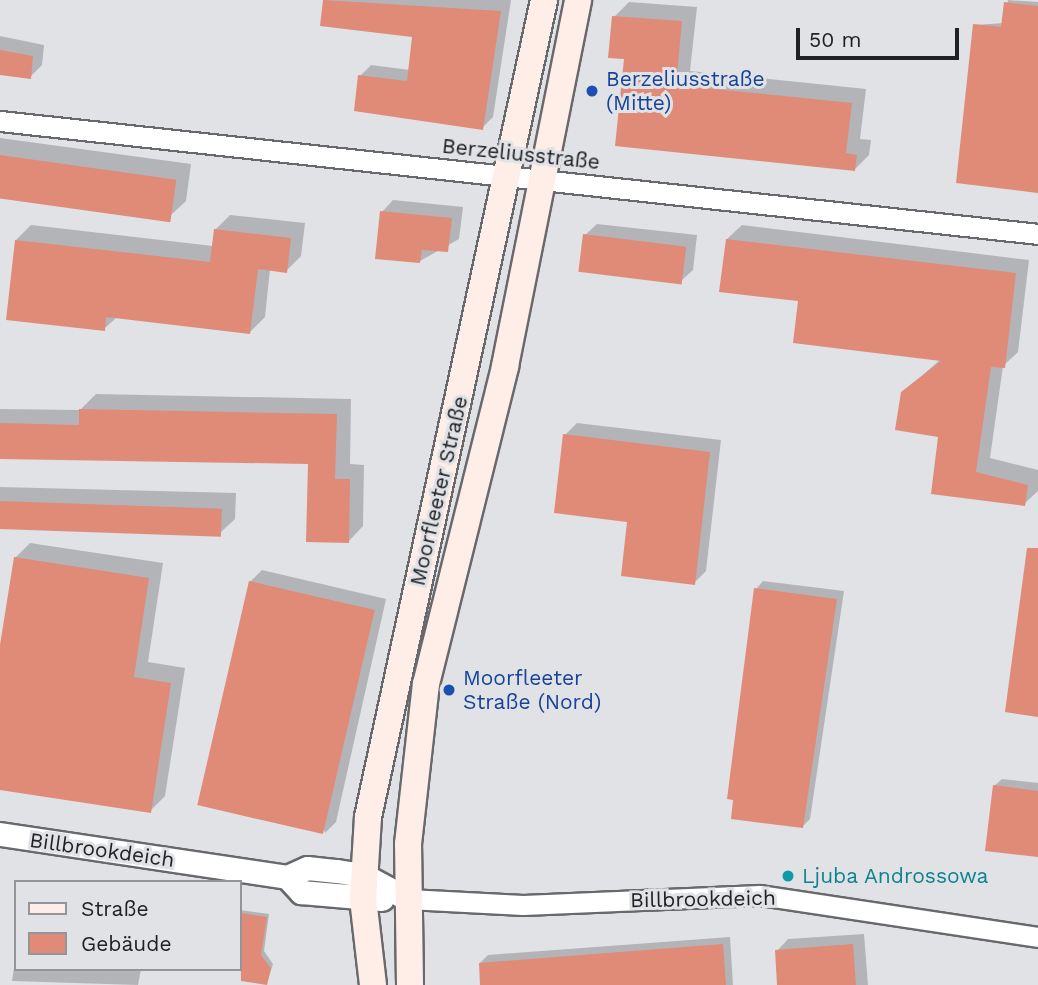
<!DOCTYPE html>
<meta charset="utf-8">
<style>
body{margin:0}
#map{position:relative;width:1038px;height:985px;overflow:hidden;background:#e0e2e6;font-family:"Work Sans",sans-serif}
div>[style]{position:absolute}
.shadow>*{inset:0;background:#0003}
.building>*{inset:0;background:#e08a78;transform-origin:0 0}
.roads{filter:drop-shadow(2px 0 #67696c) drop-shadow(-2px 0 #67696c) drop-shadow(0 2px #67696c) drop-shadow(0 -2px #67696c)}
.minor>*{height:19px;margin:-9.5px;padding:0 9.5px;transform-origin:9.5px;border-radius:9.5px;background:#fff}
.tertiary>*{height:23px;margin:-11.5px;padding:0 11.5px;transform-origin:11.5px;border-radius:11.5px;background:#fff}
.secondary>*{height:26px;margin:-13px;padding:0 13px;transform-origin:13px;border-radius:13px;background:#ffeee8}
.dots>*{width:19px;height:19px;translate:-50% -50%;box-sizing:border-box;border:4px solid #e0e2e6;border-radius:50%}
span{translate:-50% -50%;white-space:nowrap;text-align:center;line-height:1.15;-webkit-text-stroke:6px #e0e2e6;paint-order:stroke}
.transit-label{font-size:21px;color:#164399}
.left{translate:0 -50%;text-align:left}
.street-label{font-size:21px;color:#202123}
.culture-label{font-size:21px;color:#0d838f}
.legend{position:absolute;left:14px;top:880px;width:228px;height:91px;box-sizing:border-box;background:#e0e2e6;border:2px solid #939598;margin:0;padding:9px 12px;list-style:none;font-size:21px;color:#202123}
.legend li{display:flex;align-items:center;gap:14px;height:35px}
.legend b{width:35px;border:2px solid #939598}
.scale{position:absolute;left:796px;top:28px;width:163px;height:32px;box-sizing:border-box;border:4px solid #202123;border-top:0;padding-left:9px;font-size:21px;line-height:24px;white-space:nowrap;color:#202123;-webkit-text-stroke:5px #e0e2e6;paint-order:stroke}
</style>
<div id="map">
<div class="shadow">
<i style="clip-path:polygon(324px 0,511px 0,493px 117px,482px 128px,360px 76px,371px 65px,410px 70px,414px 35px,322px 24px)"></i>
<i style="clip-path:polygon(1008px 0,1038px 2px,1038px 191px,975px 25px,1004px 23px)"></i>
<i style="clip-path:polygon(629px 2px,697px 7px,690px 71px,866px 89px,860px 139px,871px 140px,869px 155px,854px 170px,617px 144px,626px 58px,614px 17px)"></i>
<i style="clip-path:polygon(0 36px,44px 45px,42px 65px,30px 77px,0 73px)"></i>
<i style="clip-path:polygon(0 138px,191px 164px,186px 201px,170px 216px,0 197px)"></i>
<i style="clip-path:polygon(393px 200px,463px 207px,459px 239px,420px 261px,382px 212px)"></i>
<i style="clip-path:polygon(230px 215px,305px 223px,301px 256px,286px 271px,270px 269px,265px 317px,250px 332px,117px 317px,104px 329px,16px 240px,31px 225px,213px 246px,215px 230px)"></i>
<i style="clip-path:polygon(597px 224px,697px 235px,693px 270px,681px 281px,585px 235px)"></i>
<i style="clip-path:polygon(742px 225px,1029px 260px,1018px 352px,1003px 366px,990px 458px,1038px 470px,1038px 491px,1024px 504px,933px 493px,940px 435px,902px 393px,941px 359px,800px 300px,727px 239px)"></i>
<i style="clip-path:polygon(96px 394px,351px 399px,350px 464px,364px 465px,363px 526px,348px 542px,310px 463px,0 457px,0 409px,80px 410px)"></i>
<i style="clip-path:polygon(577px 423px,721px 440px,706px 571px,694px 583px,629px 520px,565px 435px)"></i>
<i style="clip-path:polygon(0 487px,236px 493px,235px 519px,221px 532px,0 527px)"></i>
<i style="clip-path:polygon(30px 543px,163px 563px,148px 662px,185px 668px,165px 796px,150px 811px,0 789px,0 657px,15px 558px)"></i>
<i style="clip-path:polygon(262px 570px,386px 599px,336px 822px,325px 833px,250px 582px)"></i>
<i style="clip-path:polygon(763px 581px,844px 591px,810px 819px,803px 826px,756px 589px)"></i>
<i style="clip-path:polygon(1002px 779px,1038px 783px,1038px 855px,994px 786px)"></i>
<i style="clip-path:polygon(240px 910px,269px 914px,264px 951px,273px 964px,267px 983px,240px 958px)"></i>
<i style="clip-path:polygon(864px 934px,868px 985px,779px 985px,777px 951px,788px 939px)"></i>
<i style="clip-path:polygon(730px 937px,733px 985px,482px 985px,480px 963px,488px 955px)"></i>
<i style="clip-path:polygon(16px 954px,16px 969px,141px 969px,138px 985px,12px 981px)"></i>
</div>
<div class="building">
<i style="clip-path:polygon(323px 0,501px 11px,483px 130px,354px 111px,358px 75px,407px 81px,412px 37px,320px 26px)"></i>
<i style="clip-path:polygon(1004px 2px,1038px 6px,1038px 193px,956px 183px,973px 24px,1001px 27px)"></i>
<i style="clip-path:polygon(612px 16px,682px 21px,676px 85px,852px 103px,846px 153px,857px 155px,855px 171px,615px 146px,624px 59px,608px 58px)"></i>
<i style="clip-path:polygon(0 50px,33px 56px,31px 79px,0 75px)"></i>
<i style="left:0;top:155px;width:178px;height:43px;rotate:8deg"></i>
<i style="clip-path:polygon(380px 211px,452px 218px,448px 252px,422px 250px,420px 263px,375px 259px)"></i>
<i style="clip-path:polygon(214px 229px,291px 238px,287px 273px,258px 269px,250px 334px,106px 317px,105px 331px,6px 320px,15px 240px,210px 262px)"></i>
<i style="left:583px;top:234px;width:104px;height:38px;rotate:7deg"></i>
<i style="clip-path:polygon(726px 239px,1016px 273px,1005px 368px,991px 367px,976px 472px,1028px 485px,1025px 506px,931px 494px,938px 437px,895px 430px,901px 392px,941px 361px,793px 343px,798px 301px,719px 292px)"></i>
<i style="clip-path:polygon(79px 409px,337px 414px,335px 479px,350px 479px,349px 543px,306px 542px,308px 464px,0 459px,0 423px,79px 425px)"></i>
<i style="clip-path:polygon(563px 434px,710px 452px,695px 585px,621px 576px,627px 522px,554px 513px)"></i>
<i style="left:0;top:501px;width:222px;height:28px;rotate:2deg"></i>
<i style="clip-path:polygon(1027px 548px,1038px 548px,1038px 717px,1005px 712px)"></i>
<i style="clip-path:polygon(14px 557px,149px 578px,134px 677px,171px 683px,151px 813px,0 790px,0 645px)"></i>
<i style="left:249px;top:581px;width:129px;height:230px;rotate:13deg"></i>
<i style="clip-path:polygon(754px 588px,837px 599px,803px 828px,731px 819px,733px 800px,727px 799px)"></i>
<i style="clip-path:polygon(993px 785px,1038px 791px,1038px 857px,985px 851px)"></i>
<i style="clip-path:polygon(240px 913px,267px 917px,261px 955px,271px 968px,267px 985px,241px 981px)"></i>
<i style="clip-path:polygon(723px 944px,726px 985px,480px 985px,479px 963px)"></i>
<i style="clip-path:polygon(853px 944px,856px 985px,777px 985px,775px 950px)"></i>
</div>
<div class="roads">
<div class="minor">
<i style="left:0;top:121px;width:1044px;rotate:6.21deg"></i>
<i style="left:408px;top:899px;width:115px;rotate:3deg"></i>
<i style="left:523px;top:905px;width:237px;rotate:-2.4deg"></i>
<i style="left:760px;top:895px;width:281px;rotate:8.6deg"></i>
</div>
<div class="tertiary">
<i style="left:0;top:834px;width:290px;rotate:8.5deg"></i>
<i style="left:287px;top:877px;width:22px;rotate:-24deg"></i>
<i style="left:307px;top:868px;width:30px;rotate:6deg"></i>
<i style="left:337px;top:871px;width:26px;rotate:9deg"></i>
<i style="left:363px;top:875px;width:51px;rotate:28.1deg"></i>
<i style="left:287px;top:877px;width:21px;rotate:47deg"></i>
<i style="left:301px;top:892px;width:81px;rotate:4.9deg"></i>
</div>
<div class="secondary">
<i style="left:373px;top:985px;width:87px;rotate:-96.6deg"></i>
<i style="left:363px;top:899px;width:82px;rotate:-86.5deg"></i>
<i style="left:368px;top:817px;width:836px;rotate:-77.84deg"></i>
<i style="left:410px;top:985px;width:141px;rotate:-90.8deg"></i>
<i style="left:408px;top:844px;width:161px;rotate:-83.6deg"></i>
<i style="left:426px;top:684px;width:328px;rotate:-76deg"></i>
<i style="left:505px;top:366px;width:373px;rotate:-78.7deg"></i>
</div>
</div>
<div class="dots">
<i style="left:592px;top:91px;background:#1a4fb4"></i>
<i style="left:449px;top:690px;background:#1a4fb4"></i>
<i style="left:788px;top:876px;background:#0f9aa8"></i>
</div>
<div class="transit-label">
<span class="left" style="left:606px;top:91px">Berzeliusstraße<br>(Mitte)</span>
<span class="left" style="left:463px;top:690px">Moorfleeter<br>Straße (Nord)</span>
</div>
<div class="street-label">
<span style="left:521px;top:154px;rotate:6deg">Berzeliusstraße</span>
<span style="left:439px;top:491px;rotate:-77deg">Moorfleeter Straße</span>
<span style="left:102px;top:850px;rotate:8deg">Billbrookdeich</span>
<span style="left:703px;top:899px;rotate:-1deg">Billbrookdeich</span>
</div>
<div class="culture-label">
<span class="left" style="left:802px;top:876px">Ljuba Androssowa</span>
</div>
<ul class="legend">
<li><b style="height:9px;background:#ffeee8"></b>Straße</li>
<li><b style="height:19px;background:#e08a78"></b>Gebäude</li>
</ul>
<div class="scale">50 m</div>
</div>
